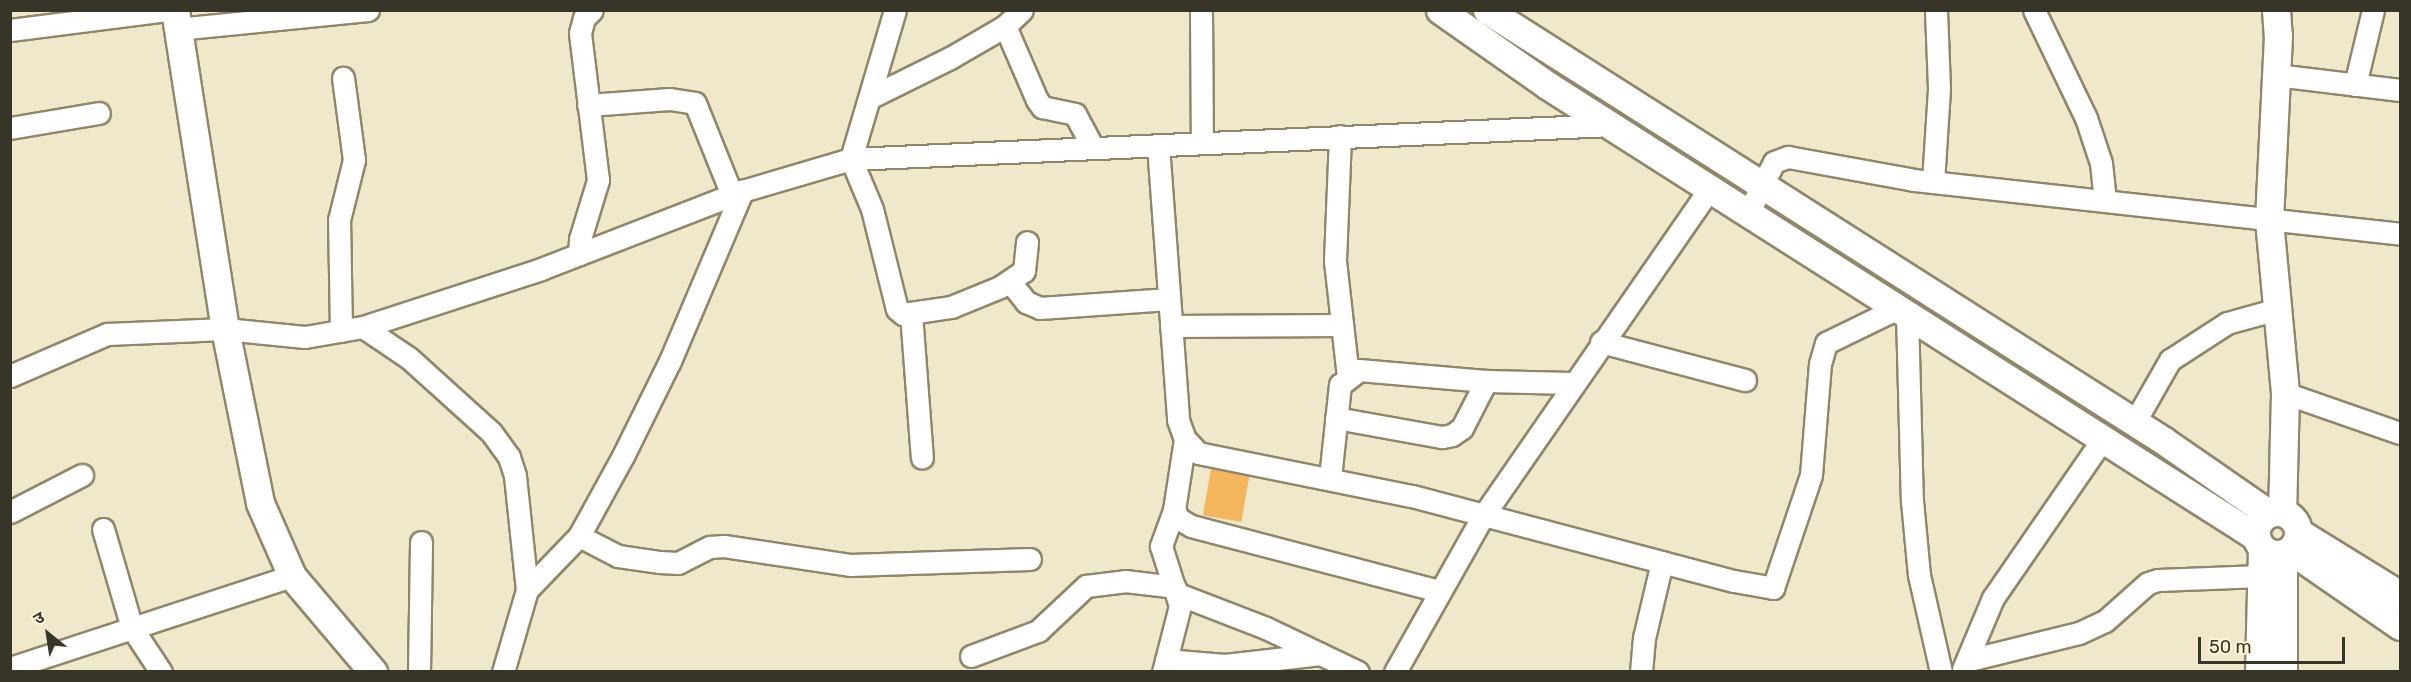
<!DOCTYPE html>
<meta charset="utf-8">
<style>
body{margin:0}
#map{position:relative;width:2411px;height:682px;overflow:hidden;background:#f0e8ca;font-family:Rubik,"Noto Sans Devanagari",sans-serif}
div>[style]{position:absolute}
.building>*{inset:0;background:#f3b55e;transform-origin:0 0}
.roads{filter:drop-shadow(2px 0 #8e876b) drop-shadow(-2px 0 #8e876b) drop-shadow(0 2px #8e876b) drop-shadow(0 -2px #8e876b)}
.minor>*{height:21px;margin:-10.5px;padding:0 10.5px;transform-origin:10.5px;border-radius:10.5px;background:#fff}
.tertiary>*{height:27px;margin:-13.5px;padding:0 13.5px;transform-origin:13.5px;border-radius:13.5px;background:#fff}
.tertiary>.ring{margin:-13.5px;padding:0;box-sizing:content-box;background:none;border:27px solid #fff;border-radius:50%}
span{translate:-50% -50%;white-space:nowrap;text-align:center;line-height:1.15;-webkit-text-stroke:5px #fdf5d7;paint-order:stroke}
.frame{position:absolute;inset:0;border:12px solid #373428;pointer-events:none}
.north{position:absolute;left:18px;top:604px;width:60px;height:60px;-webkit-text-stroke:4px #fdf5d7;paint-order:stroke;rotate:330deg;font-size:16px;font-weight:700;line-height:24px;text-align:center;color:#373428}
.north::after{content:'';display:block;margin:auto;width:21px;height:27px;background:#373428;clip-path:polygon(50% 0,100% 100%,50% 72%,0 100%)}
.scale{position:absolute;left:2198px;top:637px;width:147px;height:27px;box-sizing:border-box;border:3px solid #373428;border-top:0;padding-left:8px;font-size:18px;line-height:21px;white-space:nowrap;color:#373428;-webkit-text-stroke:4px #fdf5d7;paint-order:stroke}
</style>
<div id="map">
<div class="building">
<i style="left:1211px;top:469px;width:39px;height:47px;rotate:10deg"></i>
</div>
<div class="roads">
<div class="minor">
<i style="left:895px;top:10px;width:155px;rotate:106.5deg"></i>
<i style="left:851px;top:159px;width:54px;rotate:67.2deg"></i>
<i style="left:872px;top:209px;width:103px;rotate:76deg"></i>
<i style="left:897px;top:309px;width:8px;rotate:40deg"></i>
<i style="left:903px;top:314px;width:49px;rotate:-8.3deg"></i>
<i style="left:951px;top:307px;width:53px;rotate:-22.2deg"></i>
<i style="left:1000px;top:287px;width:29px;rotate:-34deg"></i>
<i style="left:1024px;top:271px;width:29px;rotate:-84deg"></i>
<i style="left:1201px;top:10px;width:133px;rotate:89.6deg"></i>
<i style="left:2034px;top:10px;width:120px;rotate:64.3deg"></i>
<i style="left:2086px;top:118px;width:47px;rotate:71.6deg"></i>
<i style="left:2101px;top:163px;width:38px;rotate:84deg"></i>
<i style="left:1005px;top:26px;width:81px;rotate:66.6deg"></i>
<i style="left:1037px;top:100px;width:9px;rotate:54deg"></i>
<i style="left:1042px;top:107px;width:34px;rotate:12deg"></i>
<i style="left:1075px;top:114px;width:38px;rotate:62deg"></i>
<i style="left:177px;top:29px;width:192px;rotate:-5.7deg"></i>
<i style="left:10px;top:30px;width:160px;rotate:-7.2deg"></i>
<i style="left:2276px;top:75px;width:125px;rotate:6.9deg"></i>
<i style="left:2355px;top:85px;width:77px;rotate:-76.5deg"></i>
<i style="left:871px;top:97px;width:88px;rotate:-26.3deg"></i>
<i style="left:950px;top:58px;width:64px;rotate:-30.2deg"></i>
<i style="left:1005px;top:26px;width:23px;rotate:-43deg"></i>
<i style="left:588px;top:105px;width:82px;rotate:-4.2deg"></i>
<i style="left:670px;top:99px;width:25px;rotate:9deg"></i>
<i style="left:695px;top:103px;width:99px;rotate:68.1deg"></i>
<i style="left:10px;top:128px;width:90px;rotate:-9.6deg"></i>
<i style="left:1340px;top:136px;width:125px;rotate:92.3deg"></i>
<i style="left:1335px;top:261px;width:116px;rotate:83.6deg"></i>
<i style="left:1158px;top:145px;width:276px;rotate:85.8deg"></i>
<i style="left:1178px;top:420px;width:20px;rotate:70deg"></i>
<i style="left:1185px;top:439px;width:19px;rotate:47deg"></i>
<i style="left:1198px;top:453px;width:218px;rotate:11.4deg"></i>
<i style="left:1412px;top:496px;width:333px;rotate:14.8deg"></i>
<i style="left:1734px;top:581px;width:40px;rotate:10deg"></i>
<i style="left:1773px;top:588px;width:119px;rotate:-71.4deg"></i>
<i style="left:1811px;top:475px;width:111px;rotate:-85.4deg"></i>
<i style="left:1820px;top:364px;width:22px;rotate:-74deg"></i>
<i style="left:1826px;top:343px;width:80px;rotate:-25.9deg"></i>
<i style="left:1933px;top:182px;width:94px;rotate:-86.3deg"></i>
<i style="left:1939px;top:88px;width:78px;rotate:-92.2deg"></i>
<i style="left:1748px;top:213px;width:57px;rotate:-63deg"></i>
<i style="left:1774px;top:162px;width:15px;rotate:-20deg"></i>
<i style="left:1788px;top:157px;width:128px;rotate:10.3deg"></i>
<i style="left:1914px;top:180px;width:489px;rotate:6.3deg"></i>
<i style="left:579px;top:254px;width:15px;rotate:-86deg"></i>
<i style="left:580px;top:239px;width:62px;rotate:-73deg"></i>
<i style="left:598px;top:180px;width:148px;rotate:-97deg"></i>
<i style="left:580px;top:33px;width:16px;rotate:-75deg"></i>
<i style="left:584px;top:18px;width:11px;rotate:-45deg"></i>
<i style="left:1010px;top:282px;width:26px;rotate:51deg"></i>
<i style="left:1026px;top:302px;width:15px;rotate:23deg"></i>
<i style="left:1040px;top:308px;width:129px;rotate:-4deg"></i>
<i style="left:911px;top:313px;width:145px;rotate:85.7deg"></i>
<i style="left:1907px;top:314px;width:187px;rotate:88.5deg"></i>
<i style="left:1912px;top:501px;width:74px;rotate:84.6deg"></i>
<i style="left:1919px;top:575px;width:99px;rotate:77.2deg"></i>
<i style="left:1171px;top:326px;width:171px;rotate:-0.3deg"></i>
<i style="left:363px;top:327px;width:55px;rotate:34deg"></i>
<i style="left:409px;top:358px;width:110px;rotate:42.1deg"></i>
<i style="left:491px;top:432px;width:31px;rotate:54deg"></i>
<i style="left:509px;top:457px;width:20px;rotate:72deg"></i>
<i style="left:515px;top:476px;width:115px;rotate:84deg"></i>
<i style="left:341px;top:331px;width:111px;rotate:-91deg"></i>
<i style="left:339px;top:220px;width:62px;rotate:-76deg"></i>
<i style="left:354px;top:160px;width:83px;rotate:-97.6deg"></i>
<i style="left:1601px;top:342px;width:149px;rotate:14.8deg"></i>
<i style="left:10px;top:376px;width:106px;rotate:-23.4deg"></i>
<i style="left:107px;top:334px;width:118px;rotate:-2.4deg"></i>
<i style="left:225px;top:329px;width:80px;rotate:5.7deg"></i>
<i style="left:305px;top:337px;width:59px;rotate:-9.8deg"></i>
<i style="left:363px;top:327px;width:187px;rotate:-18deg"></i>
<i style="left:541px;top:269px;width:216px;rotate:-21.2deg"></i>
<i style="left:742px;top:191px;width:114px;rotate:-16.4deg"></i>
<i style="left:851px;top:159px;width:760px;rotate:-2.56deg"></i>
<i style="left:2285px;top:393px;width:122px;rotate:19.2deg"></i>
<i style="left:1336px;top:418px;width:108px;rotate:10.2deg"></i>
<i style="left:1442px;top:437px;width:10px;rotate:-11deg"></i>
<i style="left:1452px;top:435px;width:12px;rotate:-35deg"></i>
<i style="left:1462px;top:428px;width:53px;rotate:-62.9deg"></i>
<i style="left:2134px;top:423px;width:73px;rotate:-60.3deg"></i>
<i style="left:2170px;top:360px;width:68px;rotate:-33deg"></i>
<i style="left:2227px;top:323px;width:52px;rotate:-15.6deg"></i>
<i style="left:1185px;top:439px;width:72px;rotate:98.8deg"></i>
<i style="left:1174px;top:510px;width:10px;rotate:61deg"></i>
<i style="left:1179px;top:519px;width:14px;rotate:30deg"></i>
<i style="left:1191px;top:526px;width:255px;rotate:14.7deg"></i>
<i style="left:1330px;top:478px;width:94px;rotate:-83.9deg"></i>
<i style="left:1340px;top:385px;width:24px;rotate:-38deg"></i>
<i style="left:1359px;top:370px;width:127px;rotate:5deg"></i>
<i style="left:1486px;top:381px;width:86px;rotate:1.3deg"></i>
<i style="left:10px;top:512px;width:81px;rotate:-27.2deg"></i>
<i style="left:103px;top:529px;width:103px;rotate:73.7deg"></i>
<i style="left:132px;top:628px;width:53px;rotate:56.6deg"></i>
<i style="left:579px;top:536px;width:44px;rotate:27.1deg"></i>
<i style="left:618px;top:556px;width:41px;rotate:8.3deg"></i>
<i style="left:659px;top:562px;width:19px;rotate:3deg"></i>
<i style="left:678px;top:563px;width:36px;rotate:-27deg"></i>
<i style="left:710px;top:547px;width:14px;rotate:-4deg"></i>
<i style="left:724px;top:546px;width:127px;rotate:8.6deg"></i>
<i style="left:850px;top:565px;width:180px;rotate:-1.9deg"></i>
<i style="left:1178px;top:594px;width:94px;rotate:21.1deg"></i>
<i style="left:1266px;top:628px;width:102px;rotate:25.6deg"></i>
<i style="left:971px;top:656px;width:72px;rotate:-20.5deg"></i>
<i style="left:1038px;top:631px;width:66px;rotate:-43.2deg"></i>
<i style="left:1086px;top:586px;width:39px;rotate:-7deg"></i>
<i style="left:1125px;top:581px;width:50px;rotate:6.8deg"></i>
<i style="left:1166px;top:660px;width:59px;rotate:4.8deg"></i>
<i style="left:1225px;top:665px;width:96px;rotate:-6.6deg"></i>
<i style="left:1969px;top:660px;width:113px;rotate:-13.8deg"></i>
<i style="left:2079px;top:633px;width:29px;rotate:-25deg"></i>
<i style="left:2105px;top:621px;width:57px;rotate:-41.5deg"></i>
<i style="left:2148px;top:583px;width:10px;rotate:-17deg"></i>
<i style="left:2158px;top:580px;width:103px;rotate:-2.2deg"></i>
<i style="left:10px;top:668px;width:297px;rotate:-18.1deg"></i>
<i style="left:1963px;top:669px;width:77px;rotate:-67.1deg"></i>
<i style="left:1993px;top:598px;width:192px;rotate:-55.4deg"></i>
<i style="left:419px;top:672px;width:130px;rotate:-89.1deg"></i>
<i style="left:503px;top:672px;width:85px;rotate:-73.7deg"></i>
<i style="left:527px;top:590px;width:75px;rotate:-46.1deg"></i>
<i style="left:579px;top:536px;width:91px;rotate:-61.2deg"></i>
<i style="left:623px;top:456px;width:106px;rotate:-63.7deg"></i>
<i style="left:670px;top:361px;width:185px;rotate:-67deg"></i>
<i style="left:1163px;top:672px;width:68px;rotate:-75.6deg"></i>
<i style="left:1180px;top:606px;width:63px;rotate:-107.6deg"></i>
<i style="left:1161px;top:546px;width:38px;rotate:-70deg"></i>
<i style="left:1395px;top:672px;width:179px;rotate:-60.6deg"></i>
<i style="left:1483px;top:516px;width:399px;rotate:-55.3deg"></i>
<i style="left:1641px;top:672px;width:34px;rotate:-85deg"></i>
<i style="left:1644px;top:638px;width:78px;rotate:-76.7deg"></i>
</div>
<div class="tertiary">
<i style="left:175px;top:10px;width:323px;rotate:81.1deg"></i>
<i style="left:225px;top:329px;width:177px;rotate:78.6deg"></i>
<i style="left:260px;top:503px;width:80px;rotate:66.3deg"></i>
<i style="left:292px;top:576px;width:126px;rotate:49.8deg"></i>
<i style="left:1440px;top:10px;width:131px;rotate:35deg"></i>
<i style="left:1547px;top:85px;width:839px;rotate:32.5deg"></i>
<i style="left:1487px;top:10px;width:803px;rotate:32.48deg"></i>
<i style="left:2164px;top:441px;width:126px;rotate:34.7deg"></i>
<i style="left:2276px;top:10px;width:26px;rotate:86deg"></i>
<i style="left:2278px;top:36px;width:184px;rotate:92.8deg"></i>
<i style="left:2269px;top:220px;width:174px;rotate:84.7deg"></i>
<i style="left:2285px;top:393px;width:119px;rotate:91.4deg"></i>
<i class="ring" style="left:2256px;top:512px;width:15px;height:15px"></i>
<i style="left:2298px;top:532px;width:120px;rotate:31.7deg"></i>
<i style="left:2290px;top:550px;width:134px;rotate:34.6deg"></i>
<i style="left:2283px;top:554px;width:118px;rotate:90deg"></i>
<i style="left:2259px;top:672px;width:123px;rotate:-88.6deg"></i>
</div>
</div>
<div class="frame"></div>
<div class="north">उ</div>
<div class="scale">50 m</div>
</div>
